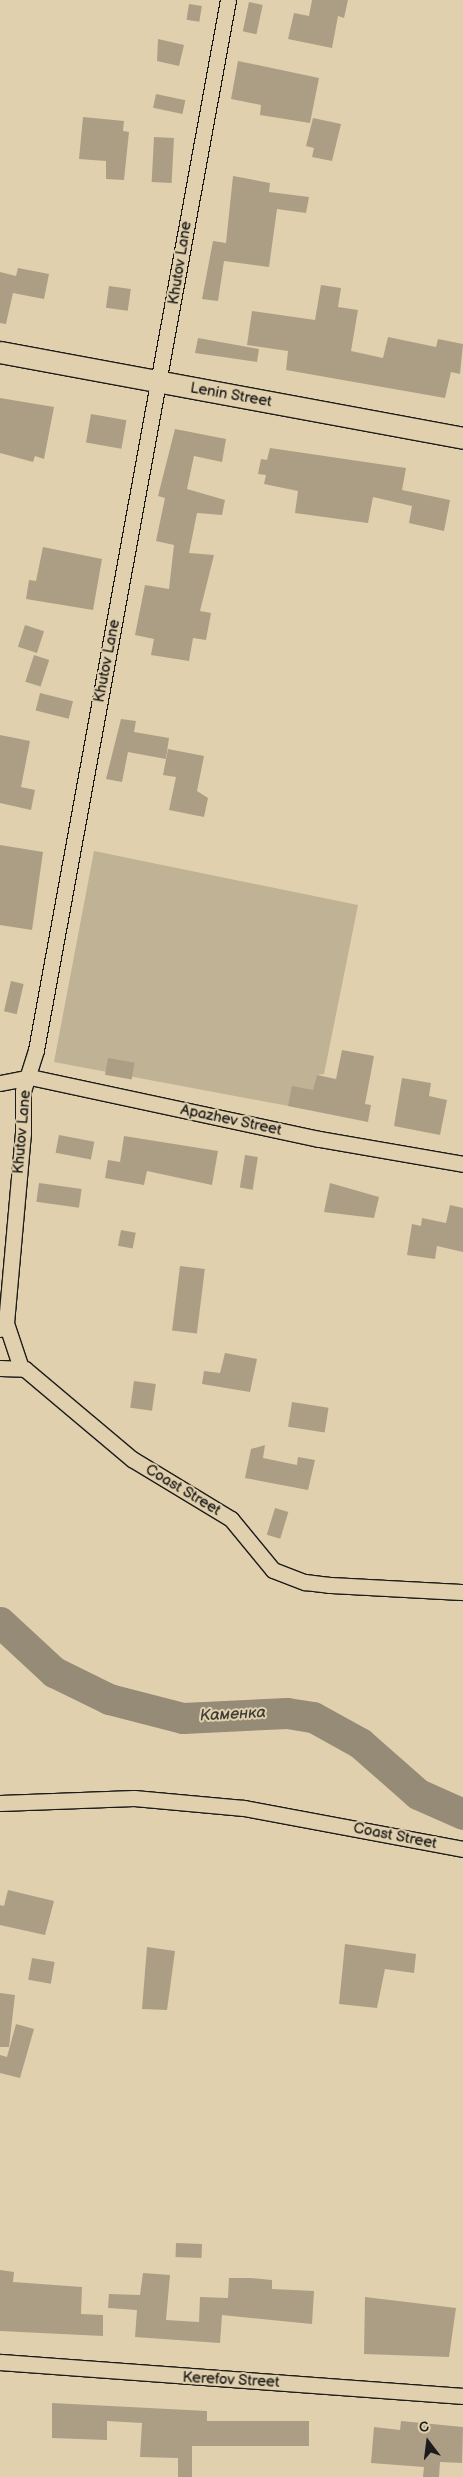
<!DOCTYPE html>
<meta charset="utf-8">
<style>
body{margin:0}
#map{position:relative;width:463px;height:2477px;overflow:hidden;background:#e1d0ad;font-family:"Balsamiq Sans",sans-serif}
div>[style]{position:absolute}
.green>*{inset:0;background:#c0b295}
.river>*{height:31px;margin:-15.5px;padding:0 15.5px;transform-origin:15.5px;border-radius:15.5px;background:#958b76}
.building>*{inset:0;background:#ab9e85;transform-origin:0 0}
.roads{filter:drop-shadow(1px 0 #1c1c1c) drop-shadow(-1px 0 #1c1c1c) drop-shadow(0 1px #1c1c1c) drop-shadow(0 -1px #1c1c1c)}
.street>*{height:15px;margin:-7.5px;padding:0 7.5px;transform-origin:7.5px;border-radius:7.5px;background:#e1d0ad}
.secondary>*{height:21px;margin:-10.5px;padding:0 10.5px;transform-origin:10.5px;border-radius:10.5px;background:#e1d0ad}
span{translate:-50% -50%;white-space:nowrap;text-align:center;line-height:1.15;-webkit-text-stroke:4px #e1d0ad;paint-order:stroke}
.street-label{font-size:15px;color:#1c1c1c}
.water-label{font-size:16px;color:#403d37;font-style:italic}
.north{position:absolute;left:403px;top:2417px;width:50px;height:50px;-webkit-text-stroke:4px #e1d0ad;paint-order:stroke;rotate:345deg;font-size:14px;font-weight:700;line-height:20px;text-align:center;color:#1c1c1c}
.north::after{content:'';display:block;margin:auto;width:18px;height:22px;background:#1c1c1c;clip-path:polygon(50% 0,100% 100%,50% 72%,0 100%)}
</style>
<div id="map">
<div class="green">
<i style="clip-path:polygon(94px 851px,358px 905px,324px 1074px,317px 1075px,310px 1110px,54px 1062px)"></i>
</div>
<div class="river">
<i style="left:0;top:1622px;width:74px;rotate:42.8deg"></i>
<i style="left:54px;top:1672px;width:61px;rotate:26.1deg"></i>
<i style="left:109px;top:1699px;width:76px;rotate:14.4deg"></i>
<i style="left:183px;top:1718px;width:104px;rotate:-2.8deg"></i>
<i style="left:287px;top:1713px;width:26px;rotate:9deg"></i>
<i style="left:313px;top:1717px;width:54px;rotate:29deg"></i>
<i style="left:360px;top:1743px;width:77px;rotate:41.3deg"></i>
<i style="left:418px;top:1794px;width:49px;rotate:24deg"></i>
</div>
<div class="building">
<i style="clip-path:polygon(312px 0,348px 0,344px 18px,338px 16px,332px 48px,288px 39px,294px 13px,309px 16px)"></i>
<i style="left:249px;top:2px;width:14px;height:30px;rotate:12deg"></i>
<i style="left:189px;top:4px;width:13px;height:16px;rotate:9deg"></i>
<i style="clip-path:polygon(158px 39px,184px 45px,179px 66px,157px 61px)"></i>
<i style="clip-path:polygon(238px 61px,319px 78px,310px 123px,260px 115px,261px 105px,231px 99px)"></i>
<i style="left:156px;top:94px;width:30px;height:14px;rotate:12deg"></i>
<i style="clip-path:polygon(83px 117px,124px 121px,123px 131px,129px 132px,124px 180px,106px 179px,106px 161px,79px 159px)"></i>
<i style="clip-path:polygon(313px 118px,341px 124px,332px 161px,312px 157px,314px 148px,306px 146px)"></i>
<i style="left:154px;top:137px;width:20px;height:45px;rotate:3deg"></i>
<i style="clip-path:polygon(233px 176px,270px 183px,269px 192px,309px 197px,306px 213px,277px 209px,269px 267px,224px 261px,218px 301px,202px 299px,213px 241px,226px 243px)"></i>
<i style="clip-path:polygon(18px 268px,49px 274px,44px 299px,13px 293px,6px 324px,0 323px,0 272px,16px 276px)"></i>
<i style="clip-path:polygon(321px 285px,341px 288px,338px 307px,358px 310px,351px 351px,383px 358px,388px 337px,436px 347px,438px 339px,463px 344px,460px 374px,451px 372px,445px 398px,286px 370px,288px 351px,247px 345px,252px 311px,315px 320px)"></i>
<i style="left:109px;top:286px;width:22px;height:22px;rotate:8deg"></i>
<i style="clip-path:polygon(198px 338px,259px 349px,257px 362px,195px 353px)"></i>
<i style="clip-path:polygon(0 398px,54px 407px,44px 459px,35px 456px,33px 462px,0 453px)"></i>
<i style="left:91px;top:414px;width:36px;height:29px;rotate:10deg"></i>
<i style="clip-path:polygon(175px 429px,226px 439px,222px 462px,194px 456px,187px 489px,225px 500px,222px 515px,197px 513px,189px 553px,214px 555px,200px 611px,211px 613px,206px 640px,193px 638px,189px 661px,151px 655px,154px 639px,135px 635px,145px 585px,169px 589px,174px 545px,156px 541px,165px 498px,158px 496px)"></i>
<i style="clip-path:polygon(270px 448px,406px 468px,402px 490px,450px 500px,444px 531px,409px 523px,412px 506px,373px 497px,368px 523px,295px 513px,298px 491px,264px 484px,266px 475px,258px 474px,261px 459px,267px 460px)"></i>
<i style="clip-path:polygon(43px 547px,102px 559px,93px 610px,26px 599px,29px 580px,36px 581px)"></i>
<i style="left:25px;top:625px;width:20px;height:23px;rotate:18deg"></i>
<i style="left:34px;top:655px;width:16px;height:28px;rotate:18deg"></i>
<i style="left:40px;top:693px;width:34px;height:18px;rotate:14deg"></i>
<i style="clip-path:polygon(121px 719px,136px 721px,134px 732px,169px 738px,166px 759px,128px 752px,122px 782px,106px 779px)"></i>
<i style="clip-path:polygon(0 735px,30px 741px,21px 787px,35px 790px,31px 810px,0 803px)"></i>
<i style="clip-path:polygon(168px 749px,204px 756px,197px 791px,208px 798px,204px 817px,169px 810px,176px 777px,163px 775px)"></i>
<i style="clip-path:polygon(0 845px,43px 852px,32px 930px,0 925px)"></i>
<i style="left:11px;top:981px;width:13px;height:31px;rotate:13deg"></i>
<i style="clip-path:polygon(342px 1050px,374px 1056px,365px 1104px,371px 1105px,368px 1122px,288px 1106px,292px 1086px,313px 1090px,317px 1075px,336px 1079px)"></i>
<i style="left:108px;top:1058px;width:27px;height:17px;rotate:10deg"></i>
<i style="clip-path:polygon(402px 1078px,431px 1083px,429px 1096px,447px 1100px,440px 1135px,394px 1126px)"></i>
<i style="left:59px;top:1135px;width:36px;height:18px;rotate:11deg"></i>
<i style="clip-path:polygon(124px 1136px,218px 1151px,212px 1185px,147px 1171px,144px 1185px,105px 1178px,108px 1160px,120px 1162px)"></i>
<i style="left:245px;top:1155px;width:13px;height:33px;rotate:9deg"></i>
<i style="left:39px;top:1183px;width:43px;height:19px;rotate:8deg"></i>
<i style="clip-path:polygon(330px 1183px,379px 1197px,374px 1218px,324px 1212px)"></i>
<i style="clip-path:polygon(450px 1205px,463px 1208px,463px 1252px,437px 1246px,435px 1259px,407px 1255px,412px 1224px,421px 1226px,422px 1218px,446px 1223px)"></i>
<i style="left:121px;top:1230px;width:15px;height:16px;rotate:11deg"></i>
<i style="left:180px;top:1266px;width:25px;height:65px;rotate:7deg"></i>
<i style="clip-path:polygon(225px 1353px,257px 1359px,250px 1392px,202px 1384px,204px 1371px,220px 1373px)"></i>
<i style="left:134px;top:1381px;width:22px;height:27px;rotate:8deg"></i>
<i style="left:292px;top:1402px;width:37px;height:25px;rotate:9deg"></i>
<i style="clip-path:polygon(265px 1445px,263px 1458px,297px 1465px,298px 1457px,315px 1460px,308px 1490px,245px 1478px,251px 1449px)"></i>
<i style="left:275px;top:1508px;width:14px;height:28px;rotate:17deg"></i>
<i style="clip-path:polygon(8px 1890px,54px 1901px,45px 1935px,0 1925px,0 1905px,4px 1906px)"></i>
<i style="clip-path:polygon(345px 1944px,416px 1954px,414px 1973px,385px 1969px,377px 2008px,339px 2004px)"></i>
<i style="clip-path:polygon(147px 1947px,175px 1951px,167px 2010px,142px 2009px)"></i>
<i style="left:32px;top:1958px;width:23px;height:22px;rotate:10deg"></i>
<i style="clip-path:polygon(0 1993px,15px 1995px,9px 2047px,0 2047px)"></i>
<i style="clip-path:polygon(16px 2024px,34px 2029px,20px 2078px,0 2073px,0 2055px,7px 2057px)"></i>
<i style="left:176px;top:2243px;width:26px;height:14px;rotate:2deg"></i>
<i style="clip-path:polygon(0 2270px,14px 2272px,13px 2282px,82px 2287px,81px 2314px,103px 2315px,103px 2336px,0 2331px)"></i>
<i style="clip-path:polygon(143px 2273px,170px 2275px,166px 2320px,199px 2322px,200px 2297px,228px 2298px,229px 2278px,250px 2278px,272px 2280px,272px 2289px,314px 2291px,312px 2324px,222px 2315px,220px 2343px,135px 2337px,137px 2310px,108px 2308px,109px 2294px,140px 2295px)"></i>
<i style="clip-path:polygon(365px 2297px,456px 2308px,449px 2357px,364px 2354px)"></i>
<i style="clip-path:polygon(52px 2403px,207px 2411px,207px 2421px,309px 2421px,309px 2446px,192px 2446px,192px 2477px,178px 2477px,178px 2458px,140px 2457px,142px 2423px,107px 2421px,107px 2440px,52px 2438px)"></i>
<i style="clip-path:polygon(401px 2421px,463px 2427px,462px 2463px,440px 2462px,439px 2477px,423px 2477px,424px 2467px,371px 2463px,374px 2427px,400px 2430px)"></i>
</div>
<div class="roads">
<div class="street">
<i style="left:0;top:1083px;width:31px;rotate:-11deg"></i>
<i style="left:30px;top:1077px;width:296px;rotate:12.1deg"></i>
<i style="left:319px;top:1139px;width:146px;rotate:9.8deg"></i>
<i style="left:6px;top:1323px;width:190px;rotate:-84.9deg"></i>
<i style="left:23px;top:1134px;width:43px;rotate:-90deg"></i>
<i style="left:23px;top:1091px;width:43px;rotate:-72.4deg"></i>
<i style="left:36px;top:1050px;width:1067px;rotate:-79.64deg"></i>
<i style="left:0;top:1329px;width:8px;rotate:-45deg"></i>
<i style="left:6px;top:1323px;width:47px;rotate:71.6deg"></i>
<i style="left:0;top:1368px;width:25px;rotate:2deg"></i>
<i style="left:25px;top:1369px;width:140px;rotate:40.1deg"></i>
<i style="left:132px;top:1459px;width:116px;rotate:31.2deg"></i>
<i style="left:231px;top:1519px;width:66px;rotate:50.5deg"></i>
<i style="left:273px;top:1570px;width:34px;rotate:21deg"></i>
<i style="left:305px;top:1582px;width:24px;rotate:7deg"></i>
<i style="left:329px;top:1585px;width:134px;rotate:3deg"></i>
<i style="left:0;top:1803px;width:134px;rotate:-2.1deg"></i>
<i style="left:134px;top:1798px;width:110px;rotate:5.2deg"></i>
<i style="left:244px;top:1808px;width:223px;rotate:10.6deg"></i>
<i style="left:0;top:2362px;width:464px;rotate:4.2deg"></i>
</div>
<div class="secondary">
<i style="left:0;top:352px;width:471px;rotate:10.5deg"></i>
</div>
</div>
<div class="street-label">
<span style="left:180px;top:263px;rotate:-81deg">Khutov Lane</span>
<span style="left:231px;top:395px;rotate:10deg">Lenin Street</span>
<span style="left:107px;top:661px;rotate:-79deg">Khutov Lane</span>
<span style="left:231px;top:1120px;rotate:12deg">Apazhev Street</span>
<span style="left:22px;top:1132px;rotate:-85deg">Khutov Lane</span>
<span style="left:183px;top:1490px;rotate:31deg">Coast Street</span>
<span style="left:395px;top:1836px;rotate:11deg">Coast Street</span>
<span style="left:231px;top:2380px;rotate:3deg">Kerefov Street</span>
</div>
<div class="water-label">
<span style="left:233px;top:1715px;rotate:-3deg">Каменка</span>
</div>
<div class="north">С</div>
</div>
